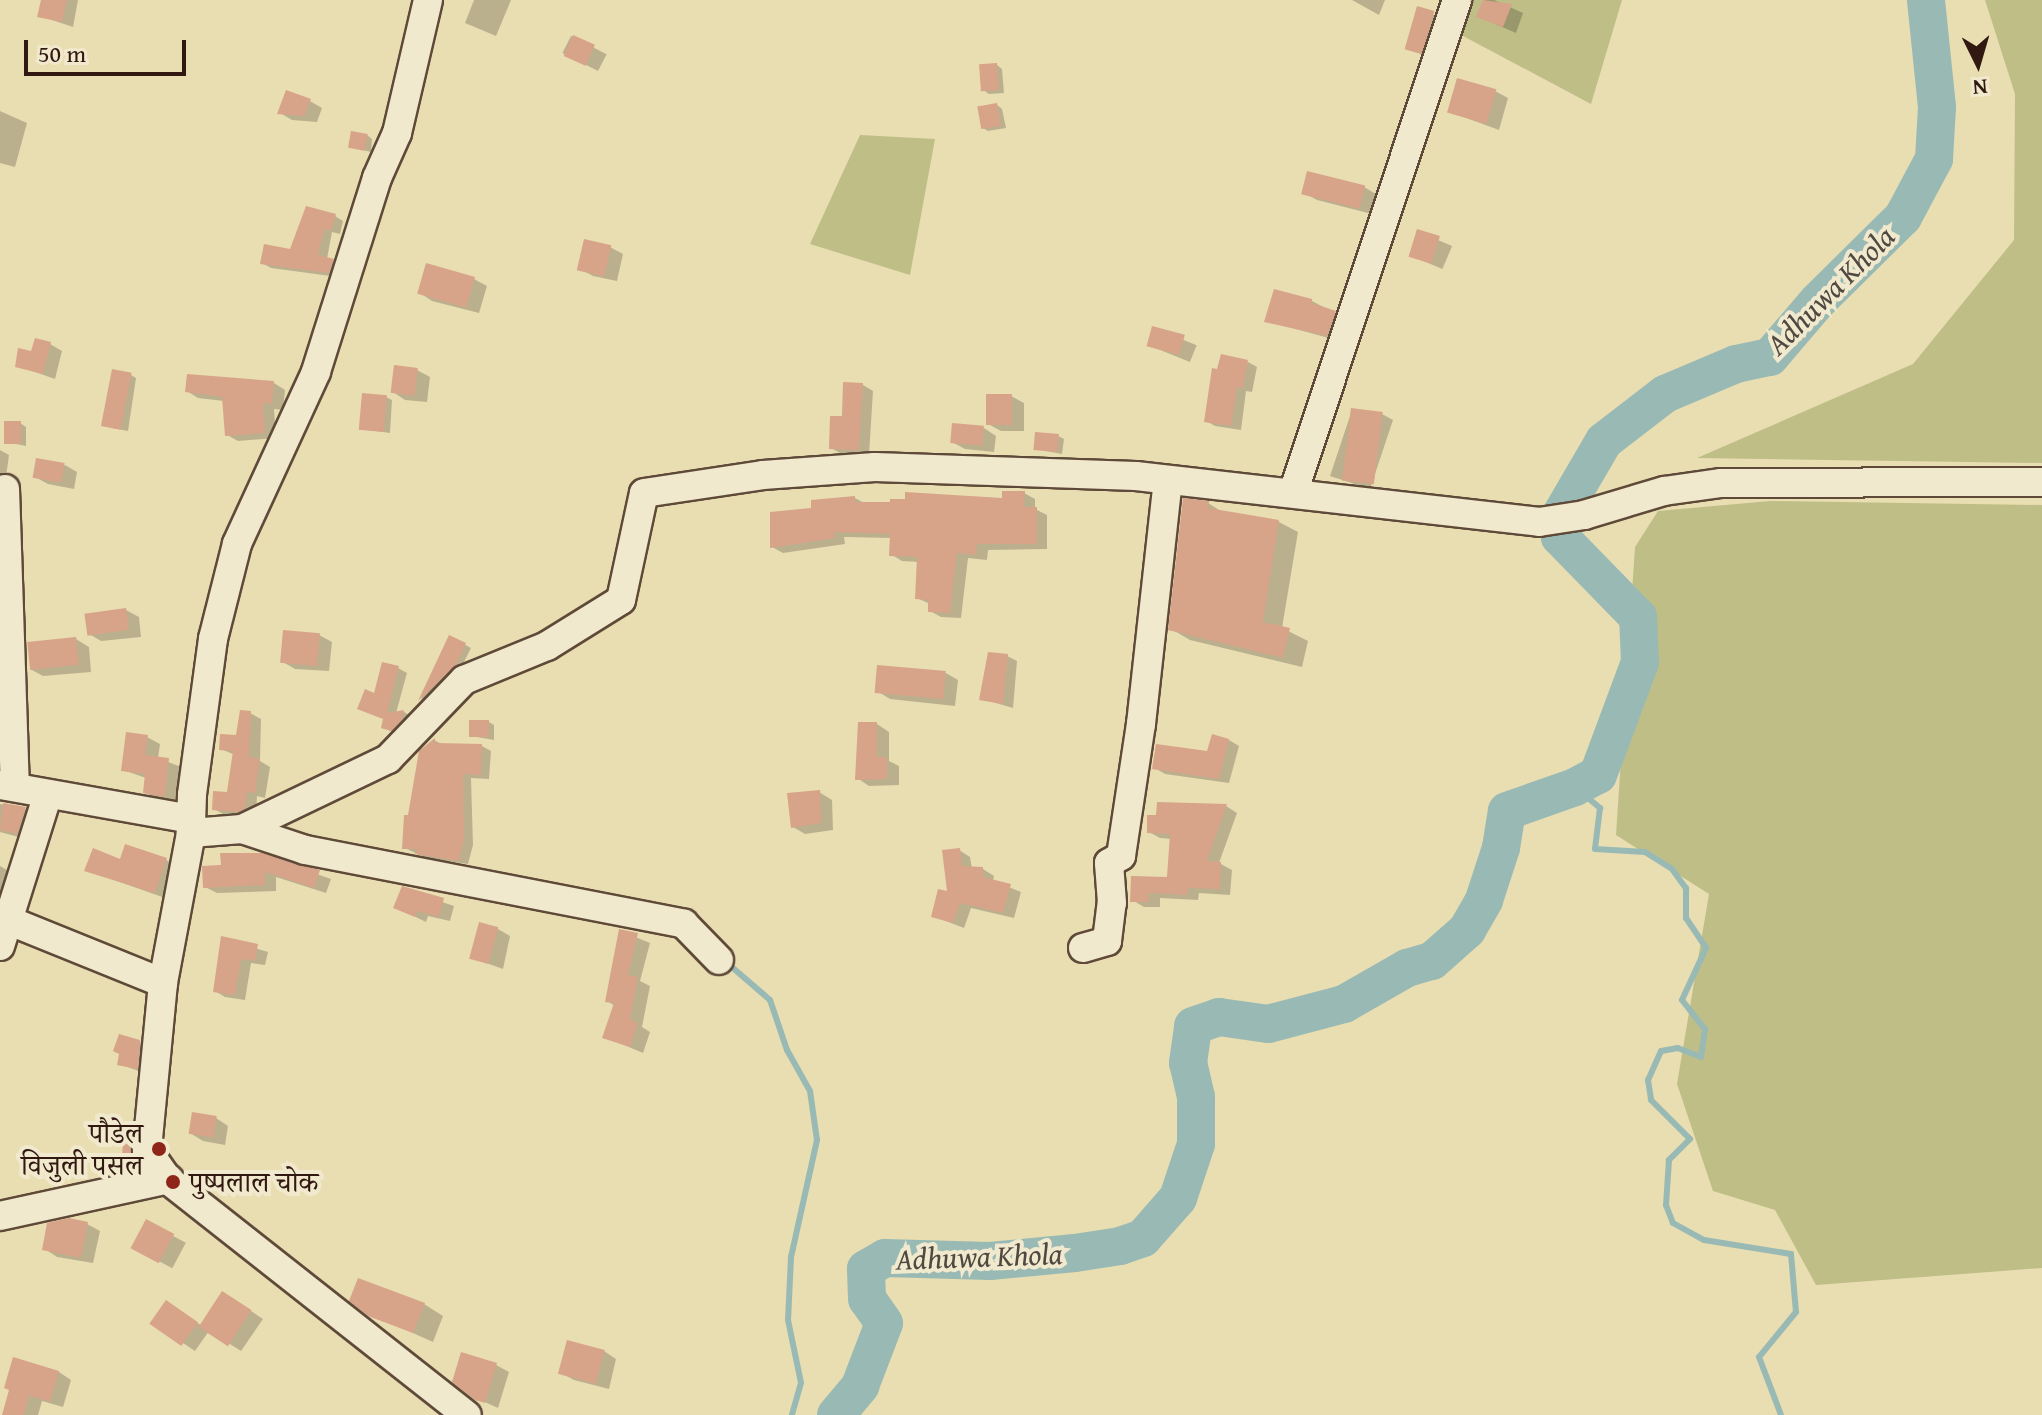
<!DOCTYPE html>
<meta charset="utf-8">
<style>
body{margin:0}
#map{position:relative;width:2042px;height:1415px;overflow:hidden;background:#e9ddb2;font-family:"Gentium Book Plus","Noto Serif Devanagari",serif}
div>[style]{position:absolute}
.green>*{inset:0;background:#bfbe87}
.shadow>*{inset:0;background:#0003;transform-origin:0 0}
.stream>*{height:6px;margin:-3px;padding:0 3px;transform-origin:3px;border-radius:3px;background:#99bab4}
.river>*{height:38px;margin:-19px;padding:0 19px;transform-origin:19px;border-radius:19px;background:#99bab4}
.building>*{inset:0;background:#d7a389;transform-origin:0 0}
.roads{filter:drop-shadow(2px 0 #5f4a39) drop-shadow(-2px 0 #5f4a39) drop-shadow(0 2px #5f4a39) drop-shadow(0 -2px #5f4a39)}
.minor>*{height:28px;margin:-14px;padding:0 14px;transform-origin:14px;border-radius:14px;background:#f1e9cd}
.dots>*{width:22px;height:22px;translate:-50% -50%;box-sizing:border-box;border:4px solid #f1e9cd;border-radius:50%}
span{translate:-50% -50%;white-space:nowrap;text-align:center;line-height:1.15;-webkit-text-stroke:8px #f1e9cd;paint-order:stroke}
.poi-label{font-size:28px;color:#311911}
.right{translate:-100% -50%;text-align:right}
.left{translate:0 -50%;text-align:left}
.water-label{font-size:30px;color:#504942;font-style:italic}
.north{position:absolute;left:1938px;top:24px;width:80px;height:80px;-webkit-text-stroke:6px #f1e9cd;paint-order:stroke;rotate:175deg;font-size:22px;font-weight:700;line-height:32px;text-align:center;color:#311911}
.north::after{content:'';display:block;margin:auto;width:28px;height:36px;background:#311911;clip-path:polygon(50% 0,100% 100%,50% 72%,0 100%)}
.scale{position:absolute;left:24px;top:40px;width:162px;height:36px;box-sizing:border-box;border:4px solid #311911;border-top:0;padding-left:10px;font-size:24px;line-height:28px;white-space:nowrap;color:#311911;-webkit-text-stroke:6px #f1e9cd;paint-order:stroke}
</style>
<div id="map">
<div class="green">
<i style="clip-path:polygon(1454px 0,1622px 0,1591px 104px,1450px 29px)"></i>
<i style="clip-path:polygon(1985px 0,2042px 0,2042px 463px,1697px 458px,1913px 364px,2014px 240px,2015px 94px)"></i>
<i style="clip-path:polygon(860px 135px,935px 139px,910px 275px,810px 244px)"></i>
<i style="clip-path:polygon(1770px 501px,2042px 505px,2042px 1268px,1816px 1285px,1775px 1210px,1713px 1191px,1677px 1084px,1709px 894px,1616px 835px,1635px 547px,1658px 511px)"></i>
</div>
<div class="shadow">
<i style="clip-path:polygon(43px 0,78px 0,73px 27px,40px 16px)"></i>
<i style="clip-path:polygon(474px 0,511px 0,496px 36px,465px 23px)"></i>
<i style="clip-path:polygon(1352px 0,1385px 0,1379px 15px)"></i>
<i style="clip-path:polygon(1485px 0,1494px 0,1523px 13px,1516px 33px,1479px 17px)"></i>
<i style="clip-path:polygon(1419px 8px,1443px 19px,1431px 58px,1409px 49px)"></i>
<i style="left:571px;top:36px;width:40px;height:19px;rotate:27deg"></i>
<i style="clip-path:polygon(997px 65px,1002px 69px,1004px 93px,989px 94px,983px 90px)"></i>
<i style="clip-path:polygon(1495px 91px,1508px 98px,1499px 130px,1450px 112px)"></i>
<i style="clip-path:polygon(310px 101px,322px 108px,317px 122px,292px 120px,280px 113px)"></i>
<i style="clip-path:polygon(997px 105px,1002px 109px,1006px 128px,988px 131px,983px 128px)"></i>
<i style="clip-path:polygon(0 111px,27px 123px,15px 167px,0 163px)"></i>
<i style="clip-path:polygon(367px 135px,372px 139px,371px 152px,351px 147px)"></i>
<i style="clip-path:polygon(1364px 187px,1376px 194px,1372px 214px,1317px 200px,1304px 193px)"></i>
<i style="clip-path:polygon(335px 216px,343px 221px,340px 234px,332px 232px,327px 259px,342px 266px,338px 277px,271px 268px,262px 263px,292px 252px)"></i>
<i style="left:1419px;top:232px;width:36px;height:25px;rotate:23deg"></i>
<i style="clip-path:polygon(610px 247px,623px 254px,617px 281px,593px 276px,580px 269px)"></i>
<i style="clip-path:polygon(474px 279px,487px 286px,479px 313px,432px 301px,420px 293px)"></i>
<i style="clip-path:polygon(1312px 301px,1344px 318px,1336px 340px,1266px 321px)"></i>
<i style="left:1154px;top:328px;width:46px;height:18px;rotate:22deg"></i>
<i style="clip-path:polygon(50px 344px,62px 351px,55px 379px,18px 366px)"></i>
<i style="clip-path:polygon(1248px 362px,1257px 367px,1252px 392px,1246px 391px,1241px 430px,1215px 426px,1206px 421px)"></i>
<i style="clip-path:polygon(417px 370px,430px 377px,427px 402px,405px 400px,393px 392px)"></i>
<i style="clip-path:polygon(131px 375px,136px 378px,128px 431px,112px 428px,106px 425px)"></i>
<i style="clip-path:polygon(274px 383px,285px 390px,283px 410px,274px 409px,276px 438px,238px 441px,227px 435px,224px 401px,198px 398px,187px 391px)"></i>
<i style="clip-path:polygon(863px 385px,873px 391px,869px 455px,842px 454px,831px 448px)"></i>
<i style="clip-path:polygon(1011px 396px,1024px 403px,1024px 431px,1001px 431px,988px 424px)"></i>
<i style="clip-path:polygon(386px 397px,392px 400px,390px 433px,361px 429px)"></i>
<i style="clip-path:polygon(1352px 410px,1382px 414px,1393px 420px,1370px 489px,1330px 476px)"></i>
<i style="clip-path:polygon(20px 423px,26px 427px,26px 446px,6px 442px)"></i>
<i style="clip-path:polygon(984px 428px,996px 436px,994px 452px,965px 449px,952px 442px)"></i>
<i style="clip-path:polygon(1058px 436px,1064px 439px,1062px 454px,1035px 449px)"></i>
<i style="clip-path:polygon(0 450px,9px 455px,0 521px)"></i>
<i style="clip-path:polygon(65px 465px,77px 472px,74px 489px,48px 484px,35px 477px)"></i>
<i style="clip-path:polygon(1024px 493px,1035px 499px,1035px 509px,1047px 515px,1047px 549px,988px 550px,987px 560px,968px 558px,961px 618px,941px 617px,930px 611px,930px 604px,917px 598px,919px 562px,902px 561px,892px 555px,892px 538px,844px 537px,845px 544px,783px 553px,772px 547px,814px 510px,855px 498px,866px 504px,1004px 500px)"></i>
<i style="clip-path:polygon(1208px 503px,1224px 513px,1279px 522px,1298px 532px,1282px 628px,1308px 641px,1302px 667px,1190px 640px,1171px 629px)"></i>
<i style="clip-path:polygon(126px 610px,139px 617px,141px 637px,101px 641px,89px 634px)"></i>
<i style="clip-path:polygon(319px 635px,332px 642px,329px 671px,295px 669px,283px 662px)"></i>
<i style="clip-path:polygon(450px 637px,471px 648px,461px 668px,425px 702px,421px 700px)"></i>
<i style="clip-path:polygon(76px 639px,89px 647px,91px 672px,43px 676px,30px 669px)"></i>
<i style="clip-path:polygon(1007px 656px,1017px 661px,1013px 708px,982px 699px)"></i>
<i style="clip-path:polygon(398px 668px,407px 673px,396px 713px,404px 712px,412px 717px,400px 735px,383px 727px,385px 720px,376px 696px)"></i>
<i style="clip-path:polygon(946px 673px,958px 680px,955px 706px,890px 699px,877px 691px)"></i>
<i style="clip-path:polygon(250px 713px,261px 719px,260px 761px,270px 767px,265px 798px,257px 796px,256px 814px,248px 817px,225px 815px,214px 809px,229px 795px,235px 755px,221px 749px,238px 737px)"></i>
<i style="clip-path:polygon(489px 722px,494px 725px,494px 740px,471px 736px)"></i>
<i style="clip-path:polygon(877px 724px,889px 732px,889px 761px,899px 766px,899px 785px,869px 786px,857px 778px)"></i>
<i style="clip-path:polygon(147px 737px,160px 744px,158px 758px,181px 767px,177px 803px,157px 800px,145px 792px,146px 778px,123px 770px)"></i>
<i style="clip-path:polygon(434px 740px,443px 745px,482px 746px,491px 751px,489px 779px,471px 778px,473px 845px,468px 864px,426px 858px,405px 848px,409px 817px)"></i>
<i style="clip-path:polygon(1229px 740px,1239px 746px,1229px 783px,1165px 774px,1155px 768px,1209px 754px)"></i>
<i style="clip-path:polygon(819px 792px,832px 800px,833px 830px,805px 834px,793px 827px)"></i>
<i style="clip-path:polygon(0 804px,25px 809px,38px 816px,30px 840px,0 832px)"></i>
<i style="clip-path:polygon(1226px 806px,1237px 813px,1219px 863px,1232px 870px,1230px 895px,1199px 893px,1198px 900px,1160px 898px,1160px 907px,1144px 907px,1132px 900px,1169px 879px,1171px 839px,1160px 838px,1149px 832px)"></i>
<i style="clip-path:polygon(959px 850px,970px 857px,972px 869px,983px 869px,994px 876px,993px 881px,1021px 892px,1014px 918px,971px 908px,964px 928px,933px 916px,950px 894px)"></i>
<i style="clip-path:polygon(261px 855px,331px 879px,326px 893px,276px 877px,276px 891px,217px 893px,205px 887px,224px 866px)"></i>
<i style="clip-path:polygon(166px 860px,179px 867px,168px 899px,86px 870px,121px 862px)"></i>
<i style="clip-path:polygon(0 866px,19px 877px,10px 904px,0 898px)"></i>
<i style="clip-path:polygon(403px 889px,454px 906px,450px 921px,428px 916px,426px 922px,395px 907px)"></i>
<i style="clip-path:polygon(498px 929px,510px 936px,503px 969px,472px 958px)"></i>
<i style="clip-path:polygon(621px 931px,650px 943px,640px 981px,650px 986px,642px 1027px,650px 1032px,643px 1053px,605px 1037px,615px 1006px,607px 1001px)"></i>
<i style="clip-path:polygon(223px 938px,268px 952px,265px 965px,251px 963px,245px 1000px,225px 997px,215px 991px)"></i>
<i style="clip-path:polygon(140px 1042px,153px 1049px,150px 1075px,119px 1064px)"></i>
<i style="clip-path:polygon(216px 1118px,228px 1126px,225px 1145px,203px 1141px,190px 1133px)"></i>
<i style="clip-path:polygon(131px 1136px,144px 1143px,149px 1173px,136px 1173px,123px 1165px)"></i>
<i style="left:147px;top:1222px;width:44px;height:29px;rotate:28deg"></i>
<i style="clip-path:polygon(87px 1224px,100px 1231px,93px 1263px,57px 1257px,45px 1249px)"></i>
<i style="clip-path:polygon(236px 1301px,263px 1319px,241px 1351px,209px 1331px,195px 1351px,183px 1343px,179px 1310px,202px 1326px)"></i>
<i style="clip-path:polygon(424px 1304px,443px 1316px,433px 1342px,370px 1314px)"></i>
<i style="clip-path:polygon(604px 1351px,616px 1359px,609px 1389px,574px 1380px,561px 1373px)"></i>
<i style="clip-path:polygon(496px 1365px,509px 1372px,498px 1408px,476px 1398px)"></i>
<i style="clip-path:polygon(59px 1372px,71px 1380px,63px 1407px,42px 1401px,38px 1415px,4px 1415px,11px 1390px)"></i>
</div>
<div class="stream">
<i style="left:1575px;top:787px;width:33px;rotate:40deg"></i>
<i style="left:1600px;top:808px;width:41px;rotate:97deg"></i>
<i style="left:1595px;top:849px;width:50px;rotate:3.4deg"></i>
<i style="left:1645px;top:852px;width:32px;rotate:32deg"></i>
<i style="left:1672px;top:869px;width:24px;rotate:54deg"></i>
<i style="left:1686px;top:888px;width:30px;rotate:90deg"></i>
<i style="left:1686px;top:918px;width:36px;rotate:56deg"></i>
<i style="left:1706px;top:948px;width:57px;rotate:114.8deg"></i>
<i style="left:1682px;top:1000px;width:37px;rotate:52deg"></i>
<i style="left:1705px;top:1029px;width:28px;rotate:98deg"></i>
<i style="left:1701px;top:1057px;width:25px;rotate:-159deg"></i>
<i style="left:1678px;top:1048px;width:17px;rotate:170deg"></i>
<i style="left:1661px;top:1051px;width:32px;rotate:114deg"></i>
<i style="left:1648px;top:1080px;width:20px;rotate:81deg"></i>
<i style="left:1651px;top:1100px;width:55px;rotate:45deg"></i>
<i style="left:1690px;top:1139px;width:30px;rotate:135deg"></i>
<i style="left:1669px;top:1160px;width:45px;rotate:93.8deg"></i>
<i style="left:1666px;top:1205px;width:19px;rotate:69deg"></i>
<i style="left:1673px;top:1223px;width:35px;rotate:29deg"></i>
<i style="left:1704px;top:1240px;width:88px;rotate:9.1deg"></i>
<i style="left:1791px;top:1254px;width:58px;rotate:85.1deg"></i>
<i style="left:1796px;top:1312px;width:58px;rotate:129.4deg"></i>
<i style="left:1759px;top:1357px;width:62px;rotate:69.2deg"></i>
<i style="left:726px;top:962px;width:58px;rotate:40.8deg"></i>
<i style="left:770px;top:1000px;width:53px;rotate:71.2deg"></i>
<i style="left:787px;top:1050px;width:47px;rotate:60.7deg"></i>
<i style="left:810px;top:1091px;width:49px;rotate:81.9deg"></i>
<i style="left:817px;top:1140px;width:120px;rotate:102.5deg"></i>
<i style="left:791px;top:1257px;width:63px;rotate:92.7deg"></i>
<i style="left:788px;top:1320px;width:64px;rotate:78.3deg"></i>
<i style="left:801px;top:1383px;width:33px;rotate:106deg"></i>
</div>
<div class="river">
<i style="left:836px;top:1415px;width:38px;rotate:-50deg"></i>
<i style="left:860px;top:1386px;width:67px;rotate:-69.1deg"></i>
<i style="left:884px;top:1323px;width:29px;rotate:-125deg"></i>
<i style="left:867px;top:1299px;width:30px;rotate:-92deg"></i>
<i style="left:866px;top:1269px;width:22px;rotate:-30deg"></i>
<i style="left:885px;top:1258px;width:105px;rotate:1.6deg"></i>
<i style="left:990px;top:1261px;width:85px;rotate:-5.4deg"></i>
<i style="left:1075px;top:1253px;width:46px;rotate:-8.8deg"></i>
<i style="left:1120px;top:1246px;width:24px;rotate:-19deg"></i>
<i style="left:1143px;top:1238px;width:53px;rotate:-48.8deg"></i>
<i style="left:1178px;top:1198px;width:57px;rotate:-71.6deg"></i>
<i style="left:1196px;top:1144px;width:47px;rotate:-90deg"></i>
<i style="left:1196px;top:1097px;width:35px;rotate:-103deg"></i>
<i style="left:1188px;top:1063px;width:37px;rotate:-82deg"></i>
<i style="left:1193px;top:1026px;width:28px;rotate:-19deg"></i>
<i style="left:1219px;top:1017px;width:49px;rotate:8.1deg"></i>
<i style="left:1268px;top:1024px;width:79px;rotate:-14.7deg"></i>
<i style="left:1344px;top:1004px;width:73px;rotate:-29.7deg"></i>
<i style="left:1407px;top:968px;width:26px;rotate:-16deg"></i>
<i style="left:1432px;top:961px;width:47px;rotate:-41.5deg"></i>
<i style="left:1467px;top:930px;width:34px;rotate:-60deg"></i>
<i style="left:1484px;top:900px;width:55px;rotate:-71.9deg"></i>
<i style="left:1501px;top:848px;width:37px;rotate:-81deg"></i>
<i style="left:1507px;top:811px;width:72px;rotate:-19.4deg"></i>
<i style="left:1575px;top:787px;width:26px;rotate:-28deg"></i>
<i style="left:1598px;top:775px;width:121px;rotate:-69.6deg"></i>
<i style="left:1640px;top:662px;width:45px;rotate:-92.5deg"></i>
<i style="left:1638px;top:617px;width:112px;rotate:-134.3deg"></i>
<i style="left:1560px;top:537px;width:19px;rotate:-93deg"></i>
<i style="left:1559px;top:518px;width:89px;rotate:-59.7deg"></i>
<i style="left:1604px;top:441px;width:77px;rotate:-37.6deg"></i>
<i style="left:1665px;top:394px;width:77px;rotate:-22.9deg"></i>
<i style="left:1736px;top:364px;width:35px;rotate:-12deg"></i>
<i style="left:1770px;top:357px;width:72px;rotate:-49.5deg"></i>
<i style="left:1817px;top:302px;width:121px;rotate:-44.7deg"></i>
<i style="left:1903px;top:217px;width:66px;rotate:-61.9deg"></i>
<i style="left:1934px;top:159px;width:52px;rotate:-86.7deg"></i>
<i style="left:1937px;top:107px;width:108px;rotate:-95.9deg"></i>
</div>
<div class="building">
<i style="clip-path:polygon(41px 0,67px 0,62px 22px,37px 17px)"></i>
<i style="clip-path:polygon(1483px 0,1512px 4px,1503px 27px,1476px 17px)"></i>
<i style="left:1417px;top:6px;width:18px;height:45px;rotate:16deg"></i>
<i style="left:573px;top:35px;width:24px;height:23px;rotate:24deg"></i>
<i style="left:997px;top:63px;width:27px;height:18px;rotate:86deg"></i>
<i style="left:1457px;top:78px;width:41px;height:36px;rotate:16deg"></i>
<i style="clip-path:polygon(286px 90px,311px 99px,304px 116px,277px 114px)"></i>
<i style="left:997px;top:103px;width:23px;height:20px;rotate:80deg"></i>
<i style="left:351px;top:131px;width:17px;height:17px;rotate:10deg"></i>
<i style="left:1307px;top:171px;width:60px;height:24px;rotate:14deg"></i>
<i style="clip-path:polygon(306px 206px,336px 214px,331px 231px,324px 229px,318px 255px,334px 259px,329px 273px,260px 264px,264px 244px,290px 249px)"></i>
<i style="left:1417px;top:229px;width:24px;height:29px;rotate:17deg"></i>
<i style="left:584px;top:239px;width:28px;height:32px;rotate:13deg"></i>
<i style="left:426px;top:263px;width:51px;height:32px;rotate:16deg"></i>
<i style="clip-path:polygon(1274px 289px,1312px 299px,1312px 303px,1336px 311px,1327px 336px,1264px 322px)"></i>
<i style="left:1152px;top:326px;width:34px;height:21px;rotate:15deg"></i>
<i style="clip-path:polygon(35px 338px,51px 342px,43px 374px,15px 367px,18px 348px,31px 351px)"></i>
<i style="clip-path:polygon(1221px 354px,1248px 360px,1243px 388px,1237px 387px,1231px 426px,1204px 422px,1212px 368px,1217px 369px)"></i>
<i style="left:394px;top:365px;width:24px;height:28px;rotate:7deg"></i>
<i style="left:112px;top:369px;width:20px;height:58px;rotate:11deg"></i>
<i style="clip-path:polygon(187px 374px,274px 381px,272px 404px,263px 403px,265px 433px,225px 436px,222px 397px,185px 392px)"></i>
<i style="clip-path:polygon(843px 382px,863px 383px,859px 450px,829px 449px,830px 416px,842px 416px)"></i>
<i style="left:362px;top:393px;width:25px;height:37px;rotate:5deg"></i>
<i style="left:986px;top:394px;width:26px;height:31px"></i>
<i style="left:1351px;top:408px;width:32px;height:73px;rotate:7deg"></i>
<i style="left:4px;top:421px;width:17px;height:23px"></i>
<i style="left:952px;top:423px;width:32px;height:20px;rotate:5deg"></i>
<i style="left:1035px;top:432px;width:24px;height:18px;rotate:5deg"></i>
<i style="left:36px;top:458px;width:29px;height:20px;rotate:10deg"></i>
<i style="clip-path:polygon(1002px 491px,1025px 491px,1024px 507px,1037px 507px,1037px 544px,977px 544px,976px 555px,957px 553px,950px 613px,928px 612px,928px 600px,915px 599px,917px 557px,889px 556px,890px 534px,834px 532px,835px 538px,770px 548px,770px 512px,811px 508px,811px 500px,855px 496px,855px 502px,890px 502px,890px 499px,905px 499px,905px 492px,1002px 498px)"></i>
<i style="clip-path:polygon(1183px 498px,1209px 501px,1208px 508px,1279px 520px,1263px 622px,1290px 628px,1283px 658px,1168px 630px)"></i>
<i style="left:126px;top:608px;width:22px;height:42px;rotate:82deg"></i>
<i style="left:283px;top:630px;width:37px;height:33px;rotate:5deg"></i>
<i style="clip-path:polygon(449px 635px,466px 643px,456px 665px,418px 701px)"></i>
<i style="left:76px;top:637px;width:28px;height:49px;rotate:84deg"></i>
<i style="clip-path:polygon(988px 652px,1008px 654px,1003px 704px,979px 700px)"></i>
<i style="clip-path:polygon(382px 662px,399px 666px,387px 713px,404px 710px,401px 721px,391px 731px,381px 728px,383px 719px,357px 709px,365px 689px,374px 693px)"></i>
<i style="left:877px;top:665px;width:69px;height:28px;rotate:5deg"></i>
<i style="clip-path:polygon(240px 710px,251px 711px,249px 757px,260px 759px,255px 793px,247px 792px,245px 809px,238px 812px,212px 810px,213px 791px,227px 792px,233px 751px,219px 750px,220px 734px,236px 735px)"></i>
<i style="left:469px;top:720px;width:20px;height:17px"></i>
<i style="clip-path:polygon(858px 722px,877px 722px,877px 757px,887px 757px,887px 779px,855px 780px)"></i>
<i style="clip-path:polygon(126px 732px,148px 735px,145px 755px,169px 758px,165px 797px,143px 793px,145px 774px,121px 771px)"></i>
<i style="clip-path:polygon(1212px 734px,1229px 739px,1219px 779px,1152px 769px,1156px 744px,1207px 751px)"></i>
<i style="clip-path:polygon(435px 738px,435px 743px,482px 744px,481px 775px,463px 774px,464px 839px,459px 861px,415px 854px,417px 849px,402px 849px,404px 815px,408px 815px,419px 751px)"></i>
<i style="clip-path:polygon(820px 790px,821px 823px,791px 828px,787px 793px)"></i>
<i style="clip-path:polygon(1157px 802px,1227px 804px,1207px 861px,1221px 862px,1220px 889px,1188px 888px,1187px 895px,1149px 893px,1149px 902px,1130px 902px,1131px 876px,1167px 877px,1170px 834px,1147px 833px,1147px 815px,1156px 815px)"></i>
<i style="clip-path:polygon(3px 803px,26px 807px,17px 834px,0 830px)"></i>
<i style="clip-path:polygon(125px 844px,167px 858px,155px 893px,84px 871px,93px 848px,120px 859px)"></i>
<i style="clip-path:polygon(960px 848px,962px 866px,983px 867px,983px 877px,1011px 884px,1003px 913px,960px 903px,953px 923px,931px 917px,938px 889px,947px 891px,942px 850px)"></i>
<i style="clip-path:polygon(220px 853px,262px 853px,320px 870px,314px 888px,265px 872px,265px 885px,203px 888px,202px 866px,221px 865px)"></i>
<i style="clip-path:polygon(402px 886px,444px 898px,439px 917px,417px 911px,415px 917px,393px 908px)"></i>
<i style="left:479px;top:922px;width:20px;height:38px;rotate:15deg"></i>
<i style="clip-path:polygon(619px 929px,638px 933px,628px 975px,638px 977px,630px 1020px,638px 1023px,630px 1047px,602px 1038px,614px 1003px,605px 1002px)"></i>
<i style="clip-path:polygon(221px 936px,258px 944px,255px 961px,241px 959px,235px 995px,213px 992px)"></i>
<i style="clip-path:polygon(119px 1034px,140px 1040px,138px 1069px,117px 1065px,119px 1054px,113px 1051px)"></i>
<i style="left:192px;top:1112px;width:25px;height:22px;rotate:9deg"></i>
<i style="clip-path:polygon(124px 1132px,131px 1134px,130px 1149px,138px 1166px,121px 1167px)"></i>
<i style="clip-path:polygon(69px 1218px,88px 1222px,81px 1258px,42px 1250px,47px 1223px)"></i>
<i style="left:146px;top:1219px;width:32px;height:33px;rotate:28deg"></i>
<i style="clip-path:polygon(358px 1278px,425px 1303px,413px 1333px,368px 1316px,349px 1301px)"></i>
<i style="left:222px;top:1291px;width:35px;height:43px;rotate:33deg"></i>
<i style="left:166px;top:1300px;width:39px;height:29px;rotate:35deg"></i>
<i style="left:567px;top:1340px;width:39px;height:35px;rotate:15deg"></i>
<i style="clip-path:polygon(461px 1352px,497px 1363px,485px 1403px,475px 1400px,452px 1382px)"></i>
<i style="clip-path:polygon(13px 1357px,59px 1371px,50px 1402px,29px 1395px,24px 1415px,2px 1415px,9px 1390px,4px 1388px)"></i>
</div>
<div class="roads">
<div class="minor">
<i style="left:428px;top:0;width:137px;rotate:103.1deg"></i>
<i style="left:397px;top:133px;width:49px;rotate:114deg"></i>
<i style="left:377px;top:178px;width:203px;rotate:107.5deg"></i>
<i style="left:316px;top:372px;width:189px;rotate:114.7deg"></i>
<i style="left:237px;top:544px;width:98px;rotate:104.2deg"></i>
<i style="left:213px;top:639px;width:157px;rotate:97.7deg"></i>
<i style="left:192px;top:795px;width:38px;rotate:92deg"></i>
<i style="left:191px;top:833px;width:153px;rotate:100.6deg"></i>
<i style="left:163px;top:983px;width:168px;rotate:95.5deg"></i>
<i style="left:147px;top:1150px;width:37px;rotate:55deg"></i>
<i style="left:168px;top:1180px;width:380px;rotate:38.2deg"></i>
<i style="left:5px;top:489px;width:297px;rotate:88.1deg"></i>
<i style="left:1293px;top:493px;width:520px;rotate:-71.6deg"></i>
<i style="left:0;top:785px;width:193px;rotate:10.1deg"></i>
<i style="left:242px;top:829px;width:66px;rotate:18.4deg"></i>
<i style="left:305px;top:850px;width:386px;rotate:11deg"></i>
<i style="left:684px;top:924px;width:50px;rotate:45.8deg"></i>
<i style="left:191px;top:833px;width:51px;rotate:-4.5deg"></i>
<i style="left:242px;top:829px;width:162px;rotate:-25.6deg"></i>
<i style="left:388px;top:759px;width:110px;rotate:-46.1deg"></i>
<i style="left:464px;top:680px;width:90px;rotate:-22.3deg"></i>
<i style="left:547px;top:646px;width:87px;rotate:-31.9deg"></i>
<i style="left:621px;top:600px;width:109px;rotate:-77.9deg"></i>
<i style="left:644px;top:493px;width:120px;rotate:-8.6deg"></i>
<i style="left:763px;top:475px;width:112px;rotate:-4.1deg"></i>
<i style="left:875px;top:467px;width:261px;rotate:2deg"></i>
<i style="left:1136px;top:476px;width:406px;rotate:6.5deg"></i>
<i style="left:1539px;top:522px;width:46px;rotate:-8.8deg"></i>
<i style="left:1584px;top:515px;width:84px;rotate:-16.7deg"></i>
<i style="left:1664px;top:491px;width:58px;rotate:-8deg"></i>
<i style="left:1721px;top:483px;width:321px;rotate:-0.2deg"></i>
<i style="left:0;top:917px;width:176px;rotate:22deg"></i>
<i style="left:0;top:946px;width:159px;rotate:-72.5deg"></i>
<i style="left:1083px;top:948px;width:25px;rotate:-16deg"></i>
<i style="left:1107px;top:941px;width:38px;rotate:-83deg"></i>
<i style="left:1112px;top:903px;width:40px;rotate:-94.3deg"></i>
<i style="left:1109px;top:863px;width:14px;rotate:-30deg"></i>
<i style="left:1121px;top:856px;width:134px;rotate:-81.4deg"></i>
<i style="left:1141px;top:724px;width:245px;rotate:-83.7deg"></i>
<i style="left:0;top:1216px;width:173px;rotate:-12.3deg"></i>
</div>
</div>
<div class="dots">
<i style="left:159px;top:1149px;background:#8f2418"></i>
<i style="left:173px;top:1182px;background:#8f2418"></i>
</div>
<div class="poi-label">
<span class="right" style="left:143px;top:1149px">पौडेल<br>विजुली पसल</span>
<span class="left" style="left:189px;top:1182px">पुष्पलाल चोक</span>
</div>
<div class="water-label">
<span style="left:1830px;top:290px;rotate:-45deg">Adhuwa Khola</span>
<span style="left:979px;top:1256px;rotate:-2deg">Adhuwa Khola</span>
</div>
<div class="north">N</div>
<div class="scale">50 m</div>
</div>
